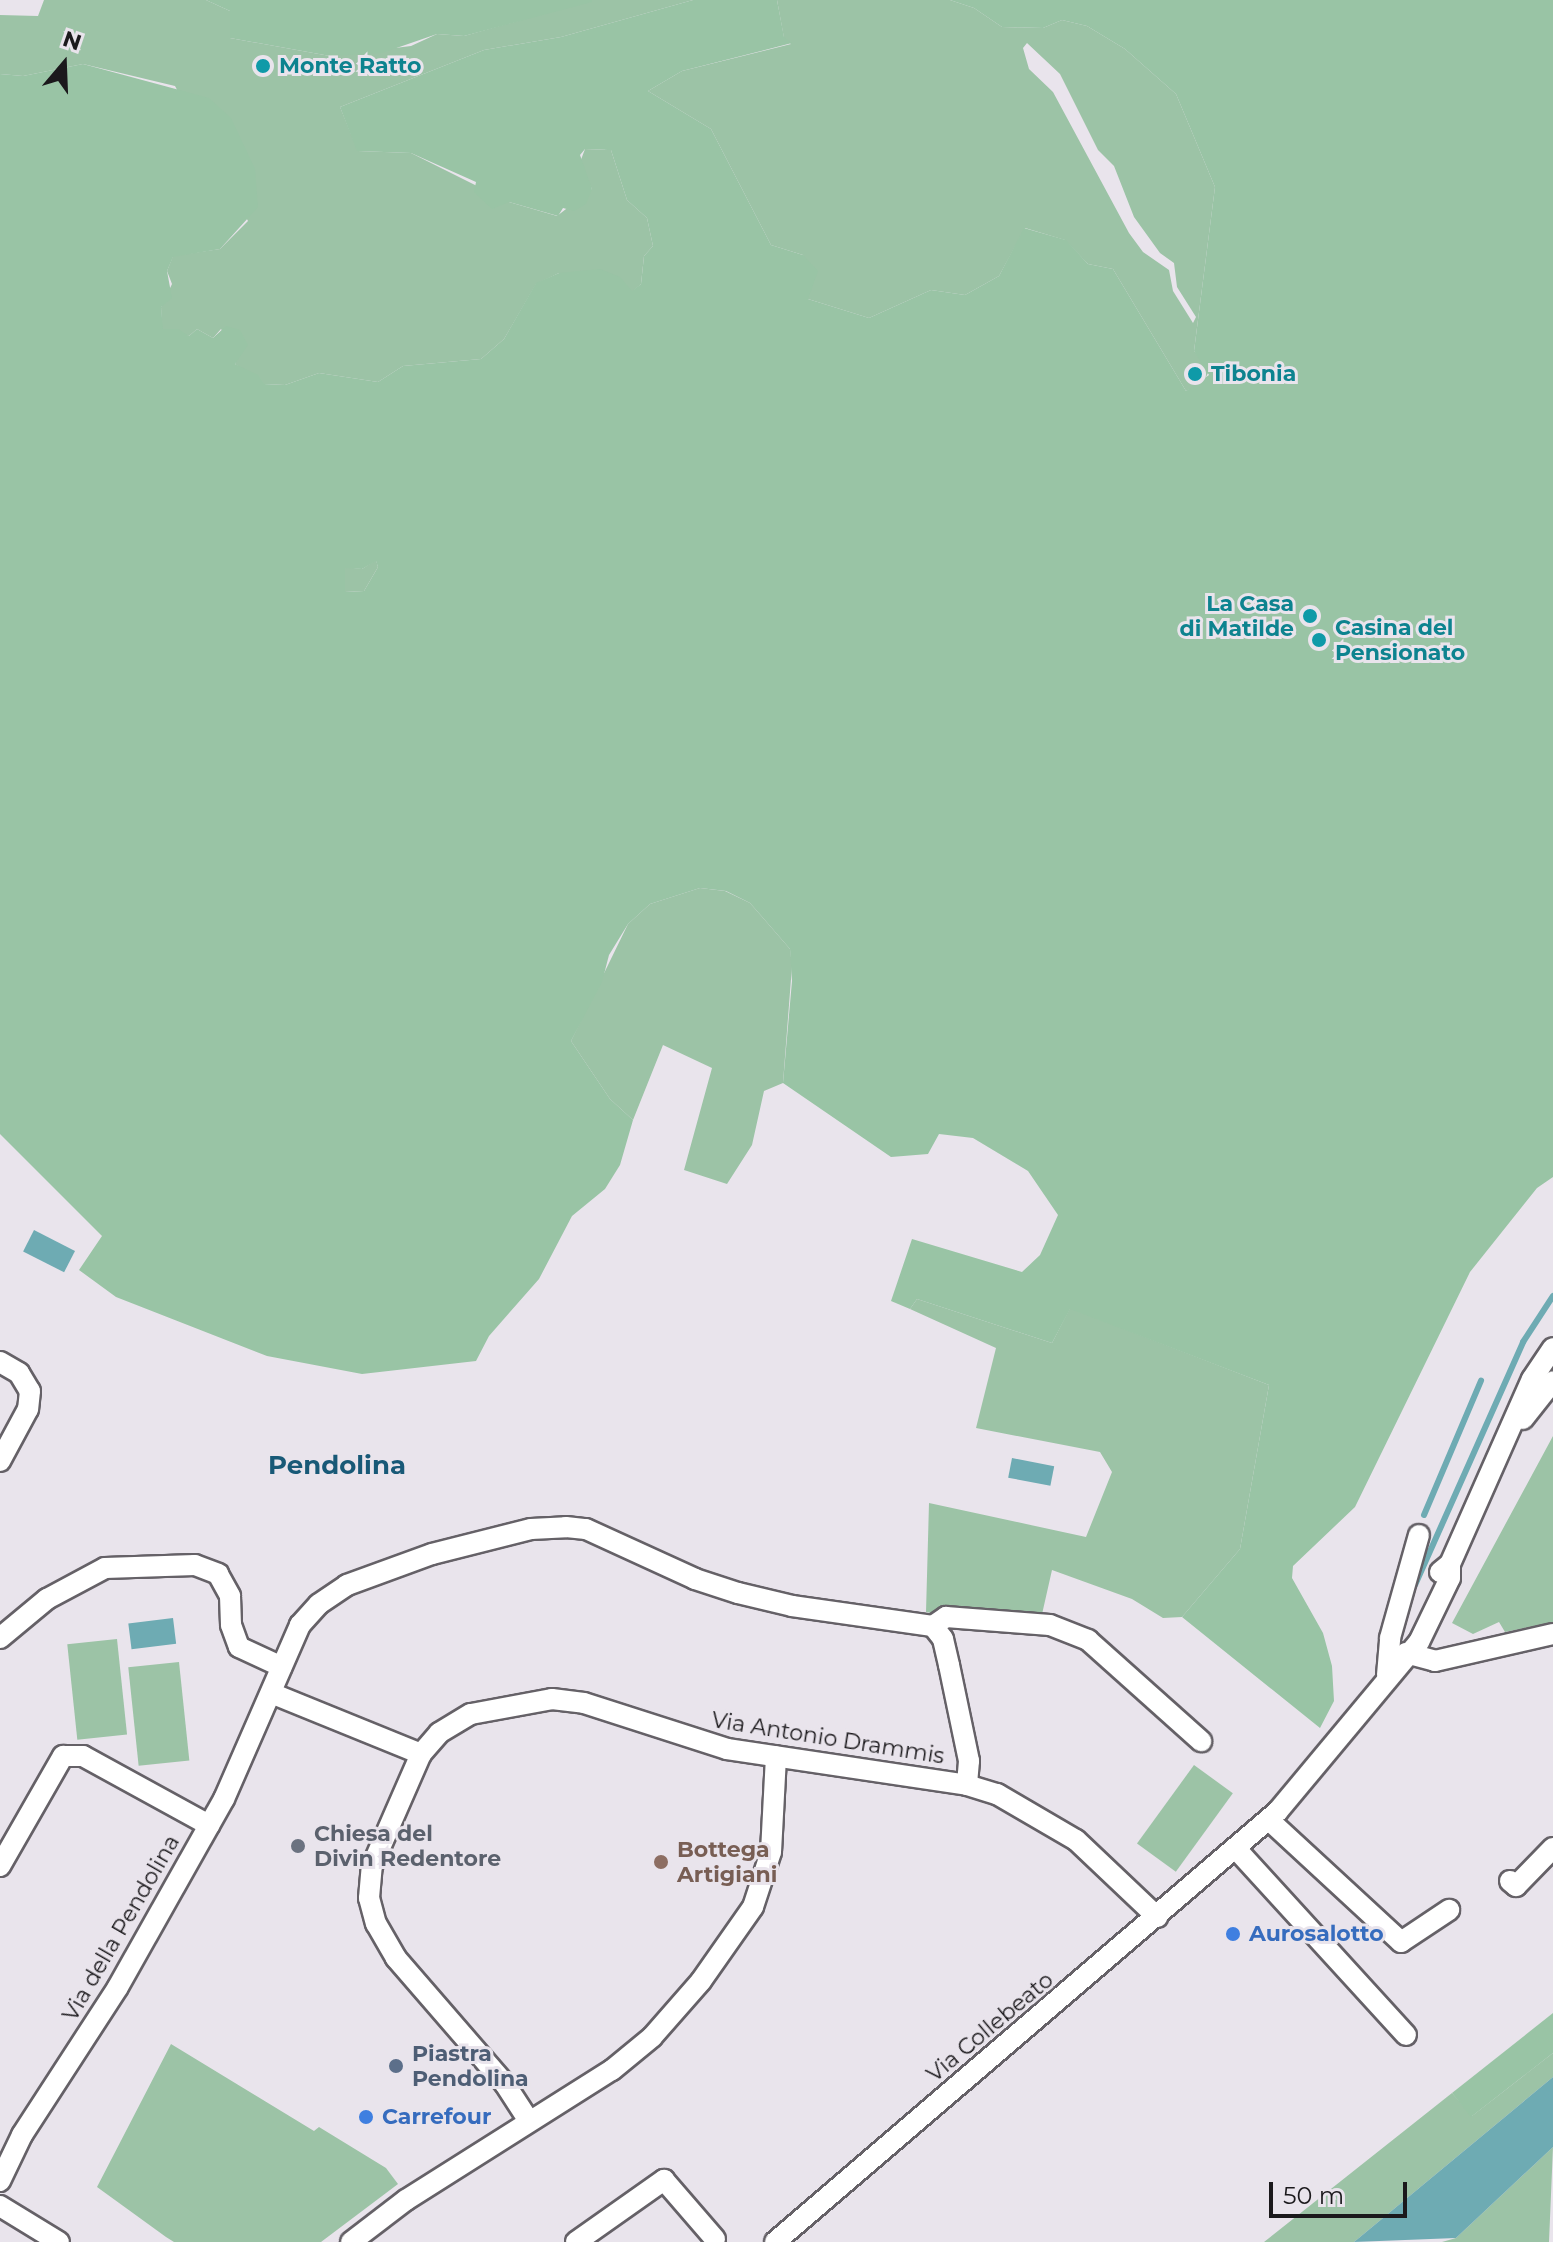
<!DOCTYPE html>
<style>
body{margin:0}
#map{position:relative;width:1553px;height:2242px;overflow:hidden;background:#e9e4ec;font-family:Montserrat,sans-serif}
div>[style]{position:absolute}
.green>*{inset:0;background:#9cc3a6;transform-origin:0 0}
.forest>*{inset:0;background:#99c4a5}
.water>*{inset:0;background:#6eabb3;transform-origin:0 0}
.stream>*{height:6px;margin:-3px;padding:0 3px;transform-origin:3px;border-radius:3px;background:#6eabb3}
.roads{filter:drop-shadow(2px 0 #656167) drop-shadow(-2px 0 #656167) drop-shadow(0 2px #656167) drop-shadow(0 -2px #656167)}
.minor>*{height:20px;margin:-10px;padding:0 10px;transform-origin:10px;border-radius:10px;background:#fff}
.dots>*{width:22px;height:22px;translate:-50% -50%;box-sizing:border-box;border:4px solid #e9e4ec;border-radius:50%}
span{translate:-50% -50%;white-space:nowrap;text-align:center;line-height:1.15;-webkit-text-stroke:6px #e9e4ec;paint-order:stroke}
.culture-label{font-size:22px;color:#0d838f;font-weight:700}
.left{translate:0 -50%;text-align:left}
.right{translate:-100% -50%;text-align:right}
.street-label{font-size:22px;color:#1b191c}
.worship-label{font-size:22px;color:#5b616d;font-weight:700}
.education-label{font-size:22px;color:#785e54;font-weight:700}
.shop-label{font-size:22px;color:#366cbe;font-weight:700}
.service-label{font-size:22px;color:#4e5e75;font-weight:700}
.quarter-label{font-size:26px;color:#185977;font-weight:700}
.north{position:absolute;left:24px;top:24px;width:80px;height:80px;-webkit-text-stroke:6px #e9e4ec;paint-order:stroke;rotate:19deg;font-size:22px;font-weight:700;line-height:32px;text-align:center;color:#1b191c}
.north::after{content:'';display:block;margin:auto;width:28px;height:36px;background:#1b191c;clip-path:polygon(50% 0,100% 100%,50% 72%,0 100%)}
.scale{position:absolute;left:1269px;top:2182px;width:138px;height:36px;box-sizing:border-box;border:4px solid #1b191c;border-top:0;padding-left:10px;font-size:24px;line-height:28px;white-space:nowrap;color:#1b191c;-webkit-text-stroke:6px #e9e4ec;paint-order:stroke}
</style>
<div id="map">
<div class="green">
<i style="clip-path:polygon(44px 0,206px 0,230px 11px,230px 38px,330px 56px,411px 46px,437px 34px,464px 36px,592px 0,693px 0,561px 37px,484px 50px,340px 107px,358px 151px,411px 153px,509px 202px,557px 216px,592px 189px,579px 165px,585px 149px,611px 150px,627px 200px,647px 218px,653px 246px,644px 256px,641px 284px,632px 292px,559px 273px,536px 284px,504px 339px,481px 359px,403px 366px,378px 382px,319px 373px,285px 385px,263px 384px,235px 364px,238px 356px,221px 329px,213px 338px,197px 329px,189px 336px,162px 330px,161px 307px,172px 284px,167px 271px,173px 256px,220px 249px,248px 221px,175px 86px,83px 64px,23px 76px,0 74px,0 15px,38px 16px)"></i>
<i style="clip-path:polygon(evenodd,777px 0,950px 0,974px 8px,1002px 27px,1043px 28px,1062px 20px,1087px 26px,1125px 49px,1176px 94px,1215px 187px,1194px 351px,1210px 369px,1203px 383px,1186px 391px,1113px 269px,1088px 264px,1065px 240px,1025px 228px,999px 276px,965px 295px,931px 290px,869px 318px,808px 299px,803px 255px,771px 245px,711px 129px,648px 91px,682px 71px,791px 44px,784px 38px,777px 0,1027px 43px,1060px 74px,1098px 150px,1114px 166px,1134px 217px,1160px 253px,1174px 263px,1177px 287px,1196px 317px,1193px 323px,1173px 291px,1169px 270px,1143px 252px,1129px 233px,1053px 92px,1029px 69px,1023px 48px,1027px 43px)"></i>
<i style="clip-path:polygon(376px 560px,378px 567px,364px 591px,345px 592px,345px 567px,362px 569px)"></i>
<i style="clip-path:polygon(700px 888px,725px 891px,750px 903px,790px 949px,792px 966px,783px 1083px,764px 1091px,752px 1145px,727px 1184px,684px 1170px,712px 1068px,663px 1045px,633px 1120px,610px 1099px,571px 1041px,628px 924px,650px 904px)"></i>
<i style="clip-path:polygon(917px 1299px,1052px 1343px,1070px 1308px,1269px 1385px,1240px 1549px,1182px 1617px,1163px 1618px,1132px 1599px,1052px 1570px,1038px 1632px,926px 1612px,929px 1503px,1086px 1537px,1112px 1472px,1100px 1452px,976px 1428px,996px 1348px,910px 1309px)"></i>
<i style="clip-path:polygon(1553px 1436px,1553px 1622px,1505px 1632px,1499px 1622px,1473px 1634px,1452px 1623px)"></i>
<i style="left:117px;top:1639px;width:96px;height:50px;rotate:84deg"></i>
<i style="left:179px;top:1662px;width:99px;height:51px;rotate:84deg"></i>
<i style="left:1194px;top:1765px;width:48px;height:97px;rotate:36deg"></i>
<i style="clip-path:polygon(171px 2044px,314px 2131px,319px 2127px,386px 2168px,398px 2184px,321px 2242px,174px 2242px,166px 2237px,97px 2187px)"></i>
<i style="clip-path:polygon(1553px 2053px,1553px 2077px,1354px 2242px,1264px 2242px,1452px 2093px,1472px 2116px)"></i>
<i style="clip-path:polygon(1553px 2147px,1549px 2242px,1442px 2242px,1456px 2238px)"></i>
</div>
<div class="forest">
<i style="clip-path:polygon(206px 0,592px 0,592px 2px,464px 36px,437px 34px,382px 53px,330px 56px,230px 38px,230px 11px)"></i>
<i style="clip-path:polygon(evenodd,693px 0,777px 0,784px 37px,792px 43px,682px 71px,648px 91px,711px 129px,771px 245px,803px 255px,818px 271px,808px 299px,869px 318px,931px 290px,965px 295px,999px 276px,1024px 228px,1066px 240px,1088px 264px,1113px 269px,1186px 391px,1209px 375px,1194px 351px,1215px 187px,1176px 94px,1125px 49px,1087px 26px,1062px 20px,1043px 28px,1002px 27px,974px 8px,950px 0,1553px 0,1553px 1177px,1537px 1188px,1470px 1272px,1355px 1507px,1293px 1566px,1292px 1578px,1323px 1633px,1332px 1666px,1334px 1701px,1320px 1728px,1182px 1617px,1240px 1549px,1269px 1385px,1070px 1309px,1052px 1343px,917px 1299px,910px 1309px,891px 1301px,912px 1239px,1022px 1272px,1040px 1255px,1058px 1215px,1028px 1171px,973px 1138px,939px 1134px,928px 1154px,891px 1157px,783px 1083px,792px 981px,790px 949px,750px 903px,726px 891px,700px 888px,650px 904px,628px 924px,609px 955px,602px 982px,571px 1041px,610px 1099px,633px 1120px,620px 1165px,605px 1189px,572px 1216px,539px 1279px,489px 1336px,476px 1361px,362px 1374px,267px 1356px,116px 1297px,79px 1270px,102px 1236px,0 1134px,0 74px,23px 76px,83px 64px,209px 98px,231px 118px,255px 169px,258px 207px,220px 249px,173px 257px,167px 271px,172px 298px,161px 307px,163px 329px,178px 329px,189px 336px,197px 329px,213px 338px,226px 326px,240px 330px,248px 345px,235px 364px,258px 375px,264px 384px,285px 385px,319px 373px,378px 382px,403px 366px,481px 359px,504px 339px,536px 283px,559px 273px,600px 269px,620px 277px,632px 291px,641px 284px,644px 256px,653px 246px,647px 218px,627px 200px,611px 150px,585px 149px,580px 155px,592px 189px,586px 204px,574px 211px,563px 208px,558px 216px,509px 202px,492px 209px,474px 192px,476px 182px,411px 153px,357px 151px,340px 107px,484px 50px,561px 37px,693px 0,376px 561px,378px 567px,364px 591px,345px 592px,345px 568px,362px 569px,376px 561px)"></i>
<i style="clip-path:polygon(1553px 2013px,1553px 2053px,1471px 2117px,1452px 2093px)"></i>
</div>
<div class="water">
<i style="left:34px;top:1230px;width:46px;height:24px;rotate:27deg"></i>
<i style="left:1012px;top:1458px;width:43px;height:20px;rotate:11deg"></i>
<i style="left:173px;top:1618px;width:26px;height:45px;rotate:83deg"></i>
<i style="clip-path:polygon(1553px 2077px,1553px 2147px,1456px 2238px,1354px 2242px)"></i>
</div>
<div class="stream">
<i style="left:1424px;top:1515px;width:146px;rotate:-67deg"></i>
<i style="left:1415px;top:1585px;width:266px;rotate:-66deg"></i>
<i style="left:1523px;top:1342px;width:55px;rotate:-56.9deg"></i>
</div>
<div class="roads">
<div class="minor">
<i style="left:0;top:1362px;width:22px;rotate:30deg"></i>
<i style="left:19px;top:1373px;width:21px;rotate:59deg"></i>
<i style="left:30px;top:1391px;width:18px;rotate:96deg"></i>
<i style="left:28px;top:1409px;width:59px;rotate:118.3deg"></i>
<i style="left:1523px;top:1419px;width:48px;rotate:-51.7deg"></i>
<i style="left:1440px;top:1572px;width:13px;rotate:-39deg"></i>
<i style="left:1450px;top:1564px;width:202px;rotate:-66.1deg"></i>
<i style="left:1532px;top:1379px;width:37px;rotate:-56deg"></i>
<i style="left:933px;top:1626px;width:16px;rotate:-35deg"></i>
<i style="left:946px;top:1617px;width:104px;rotate:4.4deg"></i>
<i style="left:1050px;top:1625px;width:41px;rotate:21.5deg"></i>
<i style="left:1088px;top:1640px;width:152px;rotate:41.8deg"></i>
<i style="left:0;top:1638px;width:61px;rotate:-39.7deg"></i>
<i style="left:47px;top:1599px;width:66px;rotate:-28.1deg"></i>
<i style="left:105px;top:1568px;width:90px;rotate:-1.9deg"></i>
<i style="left:195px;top:1565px;width:25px;rotate:21deg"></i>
<i style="left:218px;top:1574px;width:25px;rotate:61deg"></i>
<i style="left:230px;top:1596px;width:29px;rotate:88deg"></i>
<i style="left:231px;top:1625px;width:23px;rotate:70deg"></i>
<i style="left:239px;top:1647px;width:47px;rotate:24.9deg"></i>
<i style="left:1406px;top:1653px;width:30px;rotate:15deg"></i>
<i style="left:1435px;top:1661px;width:121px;rotate:-12.9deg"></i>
<i style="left:1387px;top:1675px;width:37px;rotate:-85deg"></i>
<i style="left:1390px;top:1638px;width:107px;rotate:-74.3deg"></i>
<i style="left:271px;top:1693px;width:162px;rotate:22.1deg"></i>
<i style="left:1269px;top:1820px;width:180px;rotate:42.7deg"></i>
<i style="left:1401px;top:1942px;width:58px;rotate:-33.7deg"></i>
<i style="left:1238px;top:1851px;width:249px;rotate:47.6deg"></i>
<i style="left:0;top:1866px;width:127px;rotate:-60.2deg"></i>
<i style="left:63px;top:1756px;width:20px"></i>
<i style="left:83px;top:1756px;width:144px;rotate:28.7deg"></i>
<i style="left:1510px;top:1881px;width:8px;rotate:40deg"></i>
<i style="left:1516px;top:1886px;width:53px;rotate:-45.8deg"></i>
<i style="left:529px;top:2121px;width:44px;rotate:-123deg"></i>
<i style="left:505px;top:2084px;width:167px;rotate:-130.9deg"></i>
<i style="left:396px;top:1958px;width:39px;rotate:-120deg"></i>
<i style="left:376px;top:1924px;width:27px;rotate:-105deg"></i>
<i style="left:369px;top:1898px;width:32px;rotate:-85deg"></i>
<i style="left:372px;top:1866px;width:122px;rotate:-66.4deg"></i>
<i style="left:421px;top:1754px;width:28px;rotate:-49deg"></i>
<i style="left:439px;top:1733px;width:37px;rotate:-31deg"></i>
<i style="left:471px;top:1714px;width:82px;rotate:-10.5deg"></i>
<i style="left:552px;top:1699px;width:32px;rotate:7deg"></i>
<i style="left:584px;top:1703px;width:150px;rotate:17.8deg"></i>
<i style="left:727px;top:1749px;width:243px;rotate:8.5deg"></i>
<i style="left:967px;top:1785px;width:31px;rotate:17deg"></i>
<i style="left:997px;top:1794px;width:91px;rotate:30.2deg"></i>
<i style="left:1076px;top:1840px;width:112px;rotate:43.5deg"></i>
<i style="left:0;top:2181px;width:51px;rotate:-64.4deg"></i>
<i style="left:22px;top:2135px;width:176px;rotate:-57deg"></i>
<i style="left:118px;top:1987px;width:216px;rotate:-60.6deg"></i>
<i style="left:224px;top:1799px;width:190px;rotate:-66.4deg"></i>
<i style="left:300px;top:1625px;width:28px;rotate:-48deg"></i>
<i style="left:319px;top:1604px;width:34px;rotate:-34deg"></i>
<i style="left:347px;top:1585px;width:90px;rotate:-20deg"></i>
<i style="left:432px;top:1554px;width:102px;rotate:-14.2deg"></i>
<i style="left:531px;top:1529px;width:35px;rotate:-3deg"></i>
<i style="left:566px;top:1527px;width:20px;rotate:6deg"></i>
<i style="left:586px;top:1529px;width:120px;rotate:24.6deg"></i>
<i style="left:695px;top:1579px;width:45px;rotate:18deg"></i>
<i style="left:738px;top:1593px;width:56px;rotate:13.5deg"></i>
<i style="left:792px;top:1606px;width:142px;rotate:8.1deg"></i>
<i style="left:933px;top:1626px;width:16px;rotate:52deg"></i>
<i style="left:943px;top:1639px;width:27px;rotate:77deg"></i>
<i style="left:949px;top:1665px;width:98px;rotate:78.2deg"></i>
<i style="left:969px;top:1761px;width:24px;rotate:95deg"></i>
<i style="left:0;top:2206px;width:69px;rotate:31.4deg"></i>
<i style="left:351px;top:2242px;width:69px;rotate:-37.4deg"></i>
<i style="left:406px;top:2200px;width:244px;rotate:-32.3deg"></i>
<i style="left:612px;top:2070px;width:52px;rotate:-39.5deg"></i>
<i style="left:652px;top:2037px;width:74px;rotate:-48.8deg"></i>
<i style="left:701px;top:1981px;width:90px;rotate:-54.9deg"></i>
<i style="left:753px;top:1907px;width:58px;rotate:-71.9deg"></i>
<i style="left:771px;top:1852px;width:96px;rotate:-87deg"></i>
<i style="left:576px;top:2242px;width:108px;rotate:-35.2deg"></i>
<i style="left:664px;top:2180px;width:78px;rotate:49.2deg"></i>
<i style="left:775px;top:2242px;width:662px;rotate:-40.59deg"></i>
<i style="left:1278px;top:1811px;width:220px;rotate:-50.2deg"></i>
<i style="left:1419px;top:1642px;width:71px;rotate:-64.2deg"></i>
<i style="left:1450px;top:1578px;width:14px;rotate:-90deg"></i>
</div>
</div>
<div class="dots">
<i style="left:263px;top:66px;background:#0f9aa8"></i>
<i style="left:1195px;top:374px;background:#0f9aa8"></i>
<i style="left:1310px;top:616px;background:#0f9aa8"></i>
<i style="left:1319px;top:640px;background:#0f9aa8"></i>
<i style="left:298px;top:1846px;background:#6b7280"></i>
<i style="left:661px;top:1862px;background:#8d6e63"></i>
<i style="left:1233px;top:1934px;background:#3f7fe0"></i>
<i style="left:396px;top:2066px;background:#5c6f8a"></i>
<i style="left:366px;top:2117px;background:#3f7fe0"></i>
</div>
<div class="culture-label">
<span class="left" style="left:279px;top:66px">Monte Ratto</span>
<span class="left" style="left:1211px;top:374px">Tibonia</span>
<span class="right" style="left:1294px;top:616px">La Casa<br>di Matilde</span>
<span class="left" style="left:1335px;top:640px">Casina del<br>Pensionato</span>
</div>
<div class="street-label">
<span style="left:828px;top:1738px;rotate:9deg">Via Antonio Drammis</span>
<span style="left:121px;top:1928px;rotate:-60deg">Via della Pendolina</span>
<span style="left:990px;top:2027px;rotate:-40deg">Via Collebeato</span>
</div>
<div class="worship-label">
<span class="left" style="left:314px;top:1846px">Chiesa del<br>Divin Redentore</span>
</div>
<div class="education-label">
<span class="left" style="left:677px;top:1862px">Bottega<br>Artigiani</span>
</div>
<div class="shop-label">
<span class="left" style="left:1249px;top:1934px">Aurosalotto</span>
<span class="left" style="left:382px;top:2117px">Carrefour</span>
</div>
<div class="service-label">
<span class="left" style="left:412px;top:2066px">Piastra<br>Pendolina</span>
</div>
<div class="quarter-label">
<span style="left:337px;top:1466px">Pendolina</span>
</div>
<div class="north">N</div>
<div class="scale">50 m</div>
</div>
